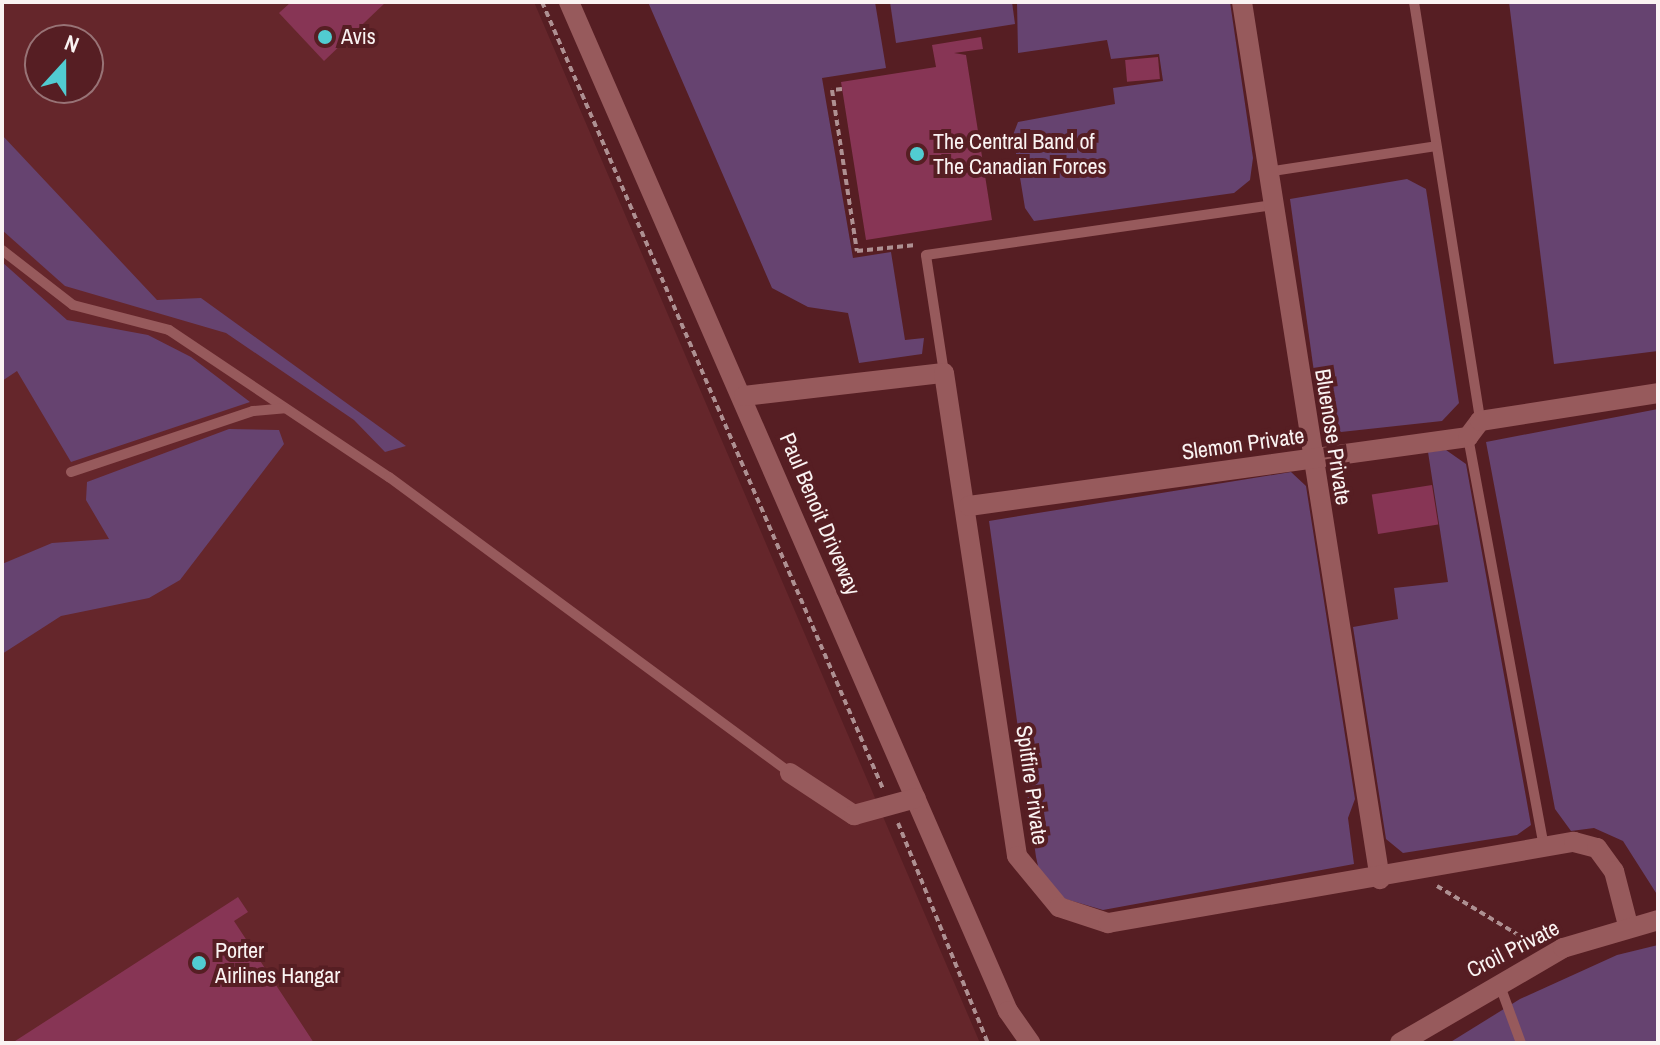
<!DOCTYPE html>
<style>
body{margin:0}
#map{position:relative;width:1660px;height:1045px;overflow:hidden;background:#561e23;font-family:"Archivo Narrow",sans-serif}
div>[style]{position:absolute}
.built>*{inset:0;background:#65262b}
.green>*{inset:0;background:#664370}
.building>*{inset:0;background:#873555;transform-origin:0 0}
.path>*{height:4px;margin-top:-2px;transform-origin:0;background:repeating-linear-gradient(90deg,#ae9092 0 6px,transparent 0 10px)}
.service>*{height:10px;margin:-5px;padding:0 5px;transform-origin:5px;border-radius:5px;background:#975a5c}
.minor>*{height:20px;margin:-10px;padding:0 10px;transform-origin:10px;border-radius:10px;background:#975a5c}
.dots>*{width:22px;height:22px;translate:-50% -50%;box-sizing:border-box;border:4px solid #561e23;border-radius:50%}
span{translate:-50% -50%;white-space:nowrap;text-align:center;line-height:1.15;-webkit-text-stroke:8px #561e23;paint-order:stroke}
.poi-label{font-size:22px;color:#faf3f2}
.left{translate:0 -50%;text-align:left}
.street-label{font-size:22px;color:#faf3f2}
.frame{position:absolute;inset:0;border:4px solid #faf3f2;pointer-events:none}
.north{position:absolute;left:24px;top:24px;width:80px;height:80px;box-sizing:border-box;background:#561e23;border:2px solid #987376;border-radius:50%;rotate:21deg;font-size:22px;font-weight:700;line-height:32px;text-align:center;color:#faf3f2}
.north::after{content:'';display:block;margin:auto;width:28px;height:36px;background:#51ccd1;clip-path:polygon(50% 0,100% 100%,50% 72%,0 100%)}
</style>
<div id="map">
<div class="built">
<i style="clip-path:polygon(evenodd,2px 2px,534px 2px,980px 1043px,2px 1043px,2px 2px,40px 40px,88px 40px,88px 88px,40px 88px,40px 40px)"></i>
</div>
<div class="green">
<i style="clip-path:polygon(648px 2px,875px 2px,886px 68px,822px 78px,853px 258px,891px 252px,905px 340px,924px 338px,922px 354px,859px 363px,848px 313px,808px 307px,772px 288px)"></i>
<i style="clip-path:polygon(890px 2px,1012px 2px,1015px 24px,896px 43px)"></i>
<i style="clip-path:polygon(1017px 2px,1230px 2px,1253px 158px,1250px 180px,1234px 193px,1034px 221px,1025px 208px,1013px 135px,1018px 122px,1115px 104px,1113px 88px,1163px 81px,1159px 54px,1111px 59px,1107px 40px,1018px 53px)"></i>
<i style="clip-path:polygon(1509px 2px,1658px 2px,1658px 351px,1554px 364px)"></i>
<i style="clip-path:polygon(2px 135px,157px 300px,201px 298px,406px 446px,385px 452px,354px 420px,226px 333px,65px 286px,2px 230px)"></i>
<i style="clip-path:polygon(1407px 179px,1426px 189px,1459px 403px,1442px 421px,1341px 432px,1319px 408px,1290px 199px)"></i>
<i style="clip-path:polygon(2px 262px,67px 320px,148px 335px,191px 357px,250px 402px,71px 462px,17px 371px,2px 381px)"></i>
<i style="clip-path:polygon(1658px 409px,1658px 896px,1623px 841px,1594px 828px,1571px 831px,1555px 809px,1486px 442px)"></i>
<i style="clip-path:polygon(229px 429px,279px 430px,284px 444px,180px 580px,149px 598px,61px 616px,2px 654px,2px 564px,52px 543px,109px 539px,86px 500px,87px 482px)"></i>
<i style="clip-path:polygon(1446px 450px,1466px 464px,1531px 825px,1517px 835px,1403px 853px,1386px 839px,1353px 627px,1398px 619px,1394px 588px,1448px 582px,1428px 452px)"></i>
<i style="clip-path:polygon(1291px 472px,1306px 486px,1355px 799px,1348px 818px,1354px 864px,1103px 910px,1062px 898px,1040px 875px,1036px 857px,989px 521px)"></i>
<i style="clip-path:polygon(1658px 945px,1658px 1043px,1449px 1043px,1520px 999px,1617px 955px)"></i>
</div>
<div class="building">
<i style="clip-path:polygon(291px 2px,386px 2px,324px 61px,279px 13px)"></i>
<i style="clip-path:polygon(981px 37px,983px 49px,954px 53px,966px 55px,992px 220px,866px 240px,841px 82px,936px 67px,932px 45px)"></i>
<i style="left:1158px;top:57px;width:22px;height:33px;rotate:85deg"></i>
<i style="left:1432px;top:485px;width:40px;height:61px;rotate:81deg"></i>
<i style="clip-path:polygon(238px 897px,248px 912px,234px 921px,314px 1043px,12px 1043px)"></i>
</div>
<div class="path">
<i style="left:542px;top:2px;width:858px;rotate:66.57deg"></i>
<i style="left:842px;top:89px;width:10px;rotate:174deg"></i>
<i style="left:832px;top:90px;width:163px;rotate:81.2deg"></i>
<i style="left:857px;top:251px;width:59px;rotate:-5.8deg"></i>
<i style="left:898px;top:823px;width:238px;rotate:67.8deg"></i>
<i style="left:1437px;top:886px;width:111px;rotate:31deg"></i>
</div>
<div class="service">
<i style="left:1414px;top:2px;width:424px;rotate:81deg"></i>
<i style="left:1267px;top:172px;width:171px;rotate:-8.7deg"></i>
<i style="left:2px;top:250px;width:90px;rotate:37.8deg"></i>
<i style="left:73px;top:305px;width:99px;rotate:14.6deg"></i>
<i style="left:169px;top:330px;width:265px;rotate:33.8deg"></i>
<i style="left:389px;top:477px;width:498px;rotate:36.4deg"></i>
<i style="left:944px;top:373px;width:119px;rotate:-98.7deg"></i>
<i style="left:926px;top:255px;width:349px;rotate:-8.2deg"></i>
<i style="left:1468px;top:437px;width:417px;rotate:79.5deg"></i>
<i style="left:71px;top:472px;width:192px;rotate:-18.5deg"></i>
<i style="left:253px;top:411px;width:32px;rotate:-5deg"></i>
<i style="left:1499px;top:983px;width:64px;rotate:69.9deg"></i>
</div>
<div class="minor">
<i style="left:569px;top:2px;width:1100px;rotate:66.49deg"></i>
<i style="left:1008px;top:1011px;width:39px;rotate:55deg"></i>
<i style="left:1242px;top:2px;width:888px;rotate:81.06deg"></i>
<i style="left:744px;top:396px;width:201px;rotate:-6.6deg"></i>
<i style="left:944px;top:373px;width:488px;rotate:81.4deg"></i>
<i style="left:1017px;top:856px;width:66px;rotate:50.5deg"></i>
<i style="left:1059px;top:907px;width:52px;rotate:18.1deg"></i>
<i style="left:1108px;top:923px;width:473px;rotate:-9.9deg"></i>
<i style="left:1574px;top:842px;width:24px;rotate:15deg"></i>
<i style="left:1597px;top:848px;width:29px;rotate:54deg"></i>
<i style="left:1614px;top:871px;width:56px;rotate:75.5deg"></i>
<i style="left:969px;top:506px;width:504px;rotate:-7.87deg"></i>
<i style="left:1468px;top:437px;width:20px;rotate:-53deg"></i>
<i style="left:1480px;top:421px;width:180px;rotate:-8.9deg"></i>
<i style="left:790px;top:773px;width:77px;rotate:33.3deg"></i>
<i style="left:854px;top:815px;width:64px;rotate:-15.3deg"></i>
<i style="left:1400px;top:1043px;width:189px;rotate:-30.2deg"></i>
<i style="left:1563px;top:948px;width:99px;rotate:-16.4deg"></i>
</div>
<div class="dots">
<i style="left:325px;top:37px;background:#51ccd1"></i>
<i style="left:917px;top:154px;background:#51ccd1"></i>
<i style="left:199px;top:963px;background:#51ccd1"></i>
</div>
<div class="poi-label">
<span class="left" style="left:341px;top:37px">Avis</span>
<span class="left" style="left:933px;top:154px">The Central Band of<br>The Canadian Forces</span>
<span class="left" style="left:215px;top:963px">Porter<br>Airlines Hangar</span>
</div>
<div class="street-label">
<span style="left:1333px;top:437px;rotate:81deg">Bluenose Private</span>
<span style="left:1243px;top:444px;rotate:-8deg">Slemon Private</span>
<span style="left:820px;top:514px;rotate:67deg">Paul Benoit Driveway</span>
<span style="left:1032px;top:785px;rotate:82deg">Spitfire Private</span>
<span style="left:1513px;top:949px;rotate:-27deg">Croil Private</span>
</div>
<div class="frame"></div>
<div class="north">N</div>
</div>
